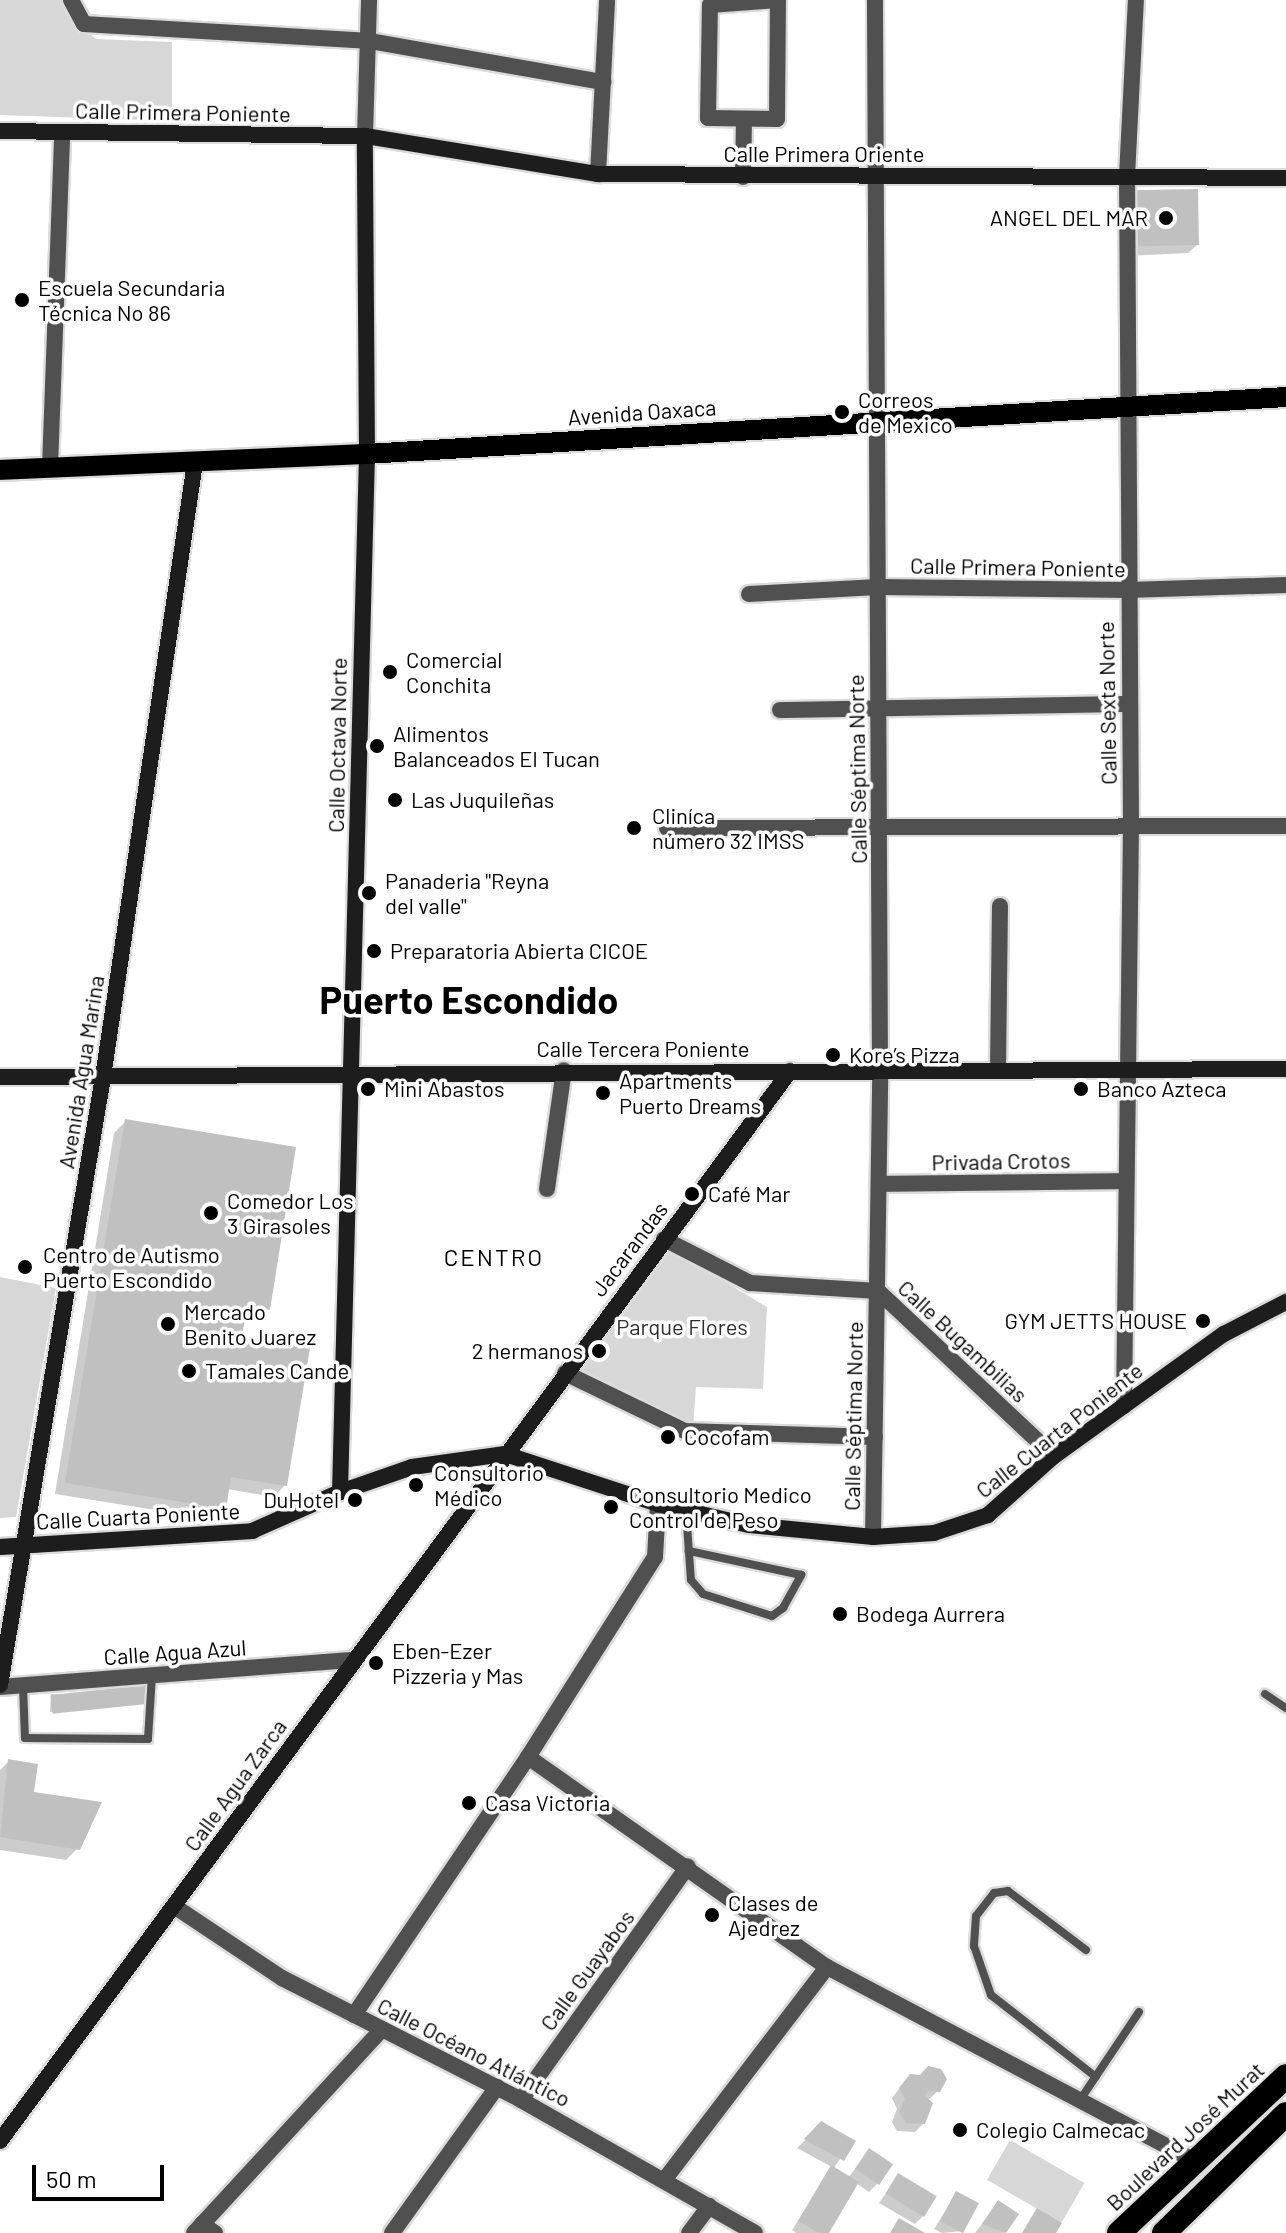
<!DOCTYPE html>
<meta charset="utf-8">
<style>
body{margin:0}
#map{position:relative;width:1286px;height:2233px;overflow:hidden;background:#fff;font-family:Barlow,sans-serif}
div>[style]{position:absolute}
.green>*{inset:0;background:#d7d7d7;transform-origin:0 0}
.shadow>*{inset:0;background:#0003}
.building>*{inset:0;background:#c0c0c0;transform-origin:0 0}
.roads{filter:drop-shadow(2px 0 #dbdbdb) drop-shadow(-2px 0 #dbdbdb) drop-shadow(0 2px #dbdbdb) drop-shadow(0 -2px #dbdbdb)}
.lane>*{height:8px;margin:-4px;padding:0 4px;transform-origin:4px;border-radius:4px;background:#505050}
.street>*{height:16px;margin:-8px;padding:0 8px;transform-origin:8px;border-radius:8px;background:#505050}
.secondary>*{height:16px;margin:-8px;padding:0 8px;transform-origin:8px;border-radius:8px;background:#1d1d1d}
.primary>*{height:20px;margin:-10px;padding:0 10px;transform-origin:10px;border-radius:10px;background:#000}
.highway>*{height:24px;margin:-12px;padding:0 12px;transform-origin:12px;border-radius:12px;background:#000}
.dots>*{width:22px;height:22px;translate:-50% -50%;box-sizing:border-box;border:4px solid #fff;border-radius:50%}
span{translate:-50% -50%;white-space:nowrap;text-align:center;line-height:1.15;-webkit-text-stroke:7px #fff;paint-order:stroke}
.street-label{font-size:22px;color:#000}
.poi-label{font-size:22px;color:#000}
.right{translate:-100% -50%;text-align:right}
.left{translate:0 -50%;text-align:left}
.park-label{font-size:22px;color:#2e2e2e}
.neighbourhood-label{font-size:24px;color:#000;letter-spacing:2px}
.town-label{font-size:38px;color:#000;font-weight:700}
.scale{position:absolute;left:32px;top:2165px;width:132px;height:36px;box-sizing:border-box;border:4px solid #000;border-top:0;padding-left:10px;font-size:24px;line-height:28px;white-space:nowrap;color:#000;-webkit-text-stroke:6px #fff;paint-order:stroke}
</style>
<div id="map">
<div class="green">
<i style="clip-path:polygon(0 0,61px 0,75px 22px,96px 39px,172px 42px,172px 121px,0 115px)"></i>
<i style="clip-path:polygon(665px 1246px,767px 1307px,763px 1389px,696px 1387px,693px 1428px,574px 1371px)"></i>
<i style="clip-path:polygon(0 1277px,56px 1288px,16px 1517px,0 1518px)"></i>
<i style="left:1010px;top:2140px;width:86px;height:46px;rotate:30deg"></i>
</div>
<div class="shadow">
<i style="clip-path:polygon(1126px 200px,1197px 245px,1188px 253px,1126px 256px)"></i>
<i style="clip-path:polygon(125px 1122px,268px 1309px,256px 1320px,243px 1318px,240px 1339px,285px 1485px,274px 1497px,227px 1489px,224px 1508px,212px 1519px,55px 1494px,114px 1133px)"></i>
<i style="clip-path:polygon(51px 1694px,145px 1703px,50px 1712px)"></i>
<i style="clip-path:polygon(9px 1761px,78px 1848px,66px 1860px,0 1850px,0 1770px)"></i>
<i style="clip-path:polygon(902px 2085px,938px 2091px,927px 2101px,924px 2123px,915px 2132px,897px 2131px,892px 2122px,897px 2109px,892px 2098px)"></i>
<i style="clip-path:polygon(822px 2124px,853px 2141px,833px 2169px,848px 2178px,869px 2151px,878px 2183px,869px 2192px,856px 2183px,827px 2233px,796px 2233px,792px 2230px,832px 2167px,797px 2148px)"></i>
<i style="clip-path:polygon(898px 2176px,924px 2215px,915px 2224px,879px 2203px)"></i>
<i style="clip-path:polygon(956px 2194px,963px 2231px,942px 2233px,934px 2229px)"></i>
<i style="clip-path:polygon(998px 2202px,1016px 2215px,1004px 2233px,975px 2233px)"></i>
</div>
<div class="building">
<i style="left:1198px;top:189px;width:56px;height:65px;rotate:89deg"></i>
<i style="clip-path:polygon(125px 1119px,296px 1147px,270px 1310px,247px 1306px,242px 1337px,310px 1348px,287px 1486px,231px 1477px,226px 1509px,65px 1483px)"></i>
<i style="left:145px;top:1685px;width:19px;height:95px;rotate:84deg"></i>
<i style="clip-path:polygon(8px 1759px,38px 1764px,34px 1792px,102px 1802px,80px 1850px,0 1837px)"></i>
<i style="clip-path:polygon(928px 2066px,941px 2069px,947px 2079px,940px 2092px,928px 2091px,925px 2096px,933px 2103px,925px 2124px,906px 2123px,899px 2112px,905px 2099px,899px 2088px,910px 2074px,920px 2075px)"></i>
<i style="clip-path:polygon(821px 2121px,856px 2141px,844px 2161px,804px 2139px)"></i>
<i style="left:869px;top:2148px;width:29px;height:25px;rotate:34deg"></i>
<i style="clip-path:polygon(831px 2165px,859px 2182px,829px 2233px,819px 2233px,798px 2221px)"></i>
<i style="left:898px;top:2173px;width:45px;height:24px;rotate:31deg"></i>
<i style="left:956px;top:2191px;width:26px;height:34px;rotate:28deg"></i>
<i style="clip-path:polygon(998px 2200px,1019px 2214px,1006px 2233px,982px 2224px)"></i>
<i style="clip-path:polygon(1037px 2208px,1062px 2223px,1056px 2233px,1022px 2233px)"></i>
<i style="clip-path:polygon(899px 2218px,925px 2233px,890px 2233px)"></i>
</div>
<div class="roads">
<div class="lane">
<i style="left:686px;top:1511px;width:69px;rotate:85.9deg"></i>
<i style="left:691px;top:1580px;width:18px;rotate:49deg"></i>
<i style="left:703px;top:1594px;width:72px;rotate:17.7deg"></i>
<i style="left:772px;top:1616px;width:14px;rotate:-36deg"></i>
<i style="left:783px;top:1608px;width:38px;rotate:-61deg"></i>
<i style="left:801px;top:1575px;width:115px;rotate:-167.9deg"></i>
<i style="left:23px;top:1686px;width:52px;rotate:87.8deg"></i>
<i style="left:25px;top:1738px;width:123px;rotate:0.5deg"></i>
<i style="left:148px;top:1739px;width:63px;rotate:-86.4deg"></i>
<i style="left:1265px;top:1694px;width:25px;rotate:34deg"></i>
<i style="left:1086px;top:1950px;width:98px;rotate:-142.9deg"></i>
<i style="left:1008px;top:1891px;width:14px;rotate:172deg"></i>
<i style="left:994px;top:1893px;width:29px;rotate:128deg"></i>
<i style="left:976px;top:1916px;width:30px;rotate:94deg"></i>
<i style="left:974px;top:1946px;width:52px;rotate:70.9deg"></i>
<i style="left:991px;top:1995px;width:133px;rotate:38deg"></i>
<i style="left:1080px;top:2100px;width:106px;rotate:-56.2deg"></i>
</div>
<div class="street">
<i style="left:71px;top:0;width:27px;rotate:62deg"></i>
<i style="left:84px;top:24px;width:287px;rotate:3.4deg"></i>
<i style="left:370px;top:41px;width:237px;rotate:10deg"></i>
<i style="left:778px;top:0;width:119px;rotate:90.5deg"></i>
<i style="left:777px;top:119px;width:69px;rotate:-179.2deg"></i>
<i style="left:708px;top:118px;width:113px;rotate:-89deg"></i>
<i style="left:710px;top:5px;width:68px;rotate:-4.2deg"></i>
<i style="left:365px;top:136px;width:136px;rotate:-88.3deg"></i>
<i style="left:598px;top:174px;width:174px;rotate:-87deg"></i>
<i style="left:743px;top:177px;width:58px;rotate:-89deg"></i>
<i style="left:50px;top:467px;width:334px;rotate:-87.9deg"></i>
<i style="left:749px;top:594px;width:129px;rotate:-3.1deg"></i>
<i style="left:878px;top:587px;width:250px;rotate:0.7deg"></i>
<i style="left:1128px;top:590px;width:158px;rotate:-1.8deg"></i>
<i style="left:780px;top:710px;width:350px;rotate:-1deg"></i>
<i style="left:667px;top:828px;width:619px;rotate:-0.19deg"></i>
<i style="left:998px;top:1068px;width:162px;rotate:-89.3deg"></i>
<i style="left:879px;top:1184px;width:246px;rotate:-0.7deg"></i>
<i style="left:547px;top:1189px;width:120px;rotate:-81.9deg"></i>
<i style="left:664px;top:1239px;width:97px;rotate:27.1deg"></i>
<i style="left:750px;top:1283px;width:128px;rotate:3.6deg"></i>
<i style="left:878px;top:1291px;width:241px;rotate:43.2deg"></i>
<i style="left:565px;top:1373px;width:133px;rotate:25.8deg"></i>
<i style="left:685px;top:1431px;width:190px;rotate:1.8deg"></i>
<i style="left:1124px;top:1406px;width:580px;rotate:-89.31deg"></i>
<i style="left:1131px;top:826px;width:650px;rotate:-90.35deg"></i>
<i style="left:1127px;top:176px;width:176px;rotate:-87.1deg"></i>
<i style="left:873px;top:1537px;width:467px;rotate:-89.1deg"></i>
<i style="left:880px;top:1070px;width:1070px;rotate:-90.27deg"></i>
<i style="left:0;top:1687px;width:355px;rotate:-4.4deg"></i>
<i style="left:528px;top:1757px;width:365px;rotate:35.1deg"></i>
<i style="left:827px;top:1967px;width:416px;rotate:27.8deg"></i>
<i style="left:174px;top:1906px;width:130px;rotate:33.7deg"></i>
<i style="left:282px;top:1978px;width:268px;rotate:27deg"></i>
<i style="left:521px;top:2100px;width:269px;rotate:29.6deg"></i>
<i style="left:354px;top:2015px;width:311px;rotate:-56deg"></i>
<i style="left:528px;top:1757px;width:237px;rotate:-57.6deg"></i>
<i style="left:655px;top:1557px;width:53px;rotate:-86.8deg"></i>
<i style="left:521px;top:2100px;width:287px;rotate:-54.5deg"></i>
<i style="left:665px;top:2179px;width:267px;rotate:-52.6deg"></i>
<i style="left:202px;top:2224px;width:16px;rotate:35deg"></i>
<i style="left:194px;top:2233px;width:277px;rotate:-47.3deg"></i>
<i style="left:392px;top:2233px;width:180px;rotate:-54.3deg"></i>
<i style="left:689px;top:2233px;width:34px;rotate:-53deg"></i>
</div>
<div class="secondary">
<i style="left:0;top:131px;width:365px;rotate:0.8deg"></i>
<i style="left:365px;top:136px;width:236px;rotate:9.3deg"></i>
<i style="left:598px;top:174px;width:688px;rotate:0.33deg"></i>
<i style="left:0;top:1077px;width:1286px;rotate:-0.36deg"></i>
<i style="left:340px;top:1492px;width:1038px;rotate:-88.51deg"></i>
<i style="left:367px;top:454px;width:318px;rotate:-90.4deg"></i>
<i style="left:0;top:1547px;width:253px;rotate:-3.6deg"></i>
<i style="left:252px;top:1531px;width:96px;rotate:-23.9deg"></i>
<i style="left:340px;top:1492px;width:76px;rotate:-19.1deg"></i>
<i style="left:412px;top:1467px;width:94px;rotate:-8deg"></i>
<i style="left:505px;top:1454px;width:161px;rotate:18.1deg"></i>
<i style="left:658px;top:1504px;width:93px;rotate:13deg"></i>
<i style="left:749px;top:1525px;width:125px;rotate:5.5deg"></i>
<i style="left:873px;top:1537px;width:61px;rotate:-3.8deg"></i>
<i style="left:934px;top:1533px;width:57px;rotate:-18.4deg"></i>
<i style="left:988px;top:1515px;width:89px;rotate:-41.8deg"></i>
<i style="left:1054px;top:1456px;width:209px;rotate:-35.7deg"></i>
<i style="left:1224px;top:1334px;width:70px;rotate:-27.3deg"></i>
<i style="left:0;top:1685px;width:617px;rotate:-80.38deg"></i>
<i style="left:103px;top:1077px;width:621px;rotate:-81.48deg"></i>
<i style="left:0;top:2141px;width:1330px;rotate:-53.56deg"></i>
</div>
<div class="primary">
<i style="left:0;top:470px;width:367px;rotate:-2.5deg"></i>
<i style="left:367px;top:454px;width:921px;rotate:-3.55deg"></i>
</div>
<div class="highway">
<i style="left:1119px;top:2233px;width:229px;rotate:-43.2deg"></i>
<i style="left:1164px;top:2233px;width:170px;rotate:-44.3deg"></i>
</div>
</div>
<div class="dots">
<i style="left:1166px;top:218px;background:#000"></i>
<i style="left:22px;top:300px;background:#000"></i>
<i style="left:842px;top:412px;background:#000"></i>
<i style="left:390px;top:672px;background:#000"></i>
<i style="left:377px;top:746px;background:#000"></i>
<i style="left:395px;top:800px;background:#000"></i>
<i style="left:634px;top:828px;background:#000"></i>
<i style="left:369px;top:893px;background:#000"></i>
<i style="left:374px;top:951px;background:#000"></i>
<i style="left:833px;top:1055px;background:#000"></i>
<i style="left:368px;top:1089px;background:#000"></i>
<i style="left:1081px;top:1089px;background:#000"></i>
<i style="left:603px;top:1093px;background:#000"></i>
<i style="left:692px;top:1194px;background:#000"></i>
<i style="left:211px;top:1213px;background:#000"></i>
<i style="left:25px;top:1267px;background:#000"></i>
<i style="left:1203px;top:1321px;background:#000"></i>
<i style="left:168px;top:1324px;background:#000"></i>
<i style="left:599px;top:1351px;background:#000"></i>
<i style="left:189px;top:1371px;background:#000"></i>
<i style="left:668px;top:1437px;background:#000"></i>
<i style="left:416px;top:1485px;background:#000"></i>
<i style="left:355px;top:1500px;background:#000"></i>
<i style="left:611px;top:1507px;background:#000"></i>
<i style="left:840px;top:1614px;background:#000"></i>
<i style="left:376px;top:1663px;background:#000"></i>
<i style="left:469px;top:1803px;background:#000"></i>
<i style="left:712px;top:1915px;background:#000"></i>
<i style="left:960px;top:2130px;background:#000"></i>
</div>
<div class="street-label">
<span style="left:183px;top:112px;rotate:1deg">Calle Primera Poniente</span>
<span style="left:824px;top:154px">Calle Primera Oriente</span>
<span style="left:642px;top:412px;rotate:-4deg">Avenida Oaxaca</span>
<span style="left:1018px;top:567px;rotate:1deg">Calle Primera Poniente</span>
<span style="left:1107px;top:703px;rotate:-91deg">Calle Sexta Norte</span>
<span style="left:337px;top:745px;rotate:-89deg">Calle Octava Norte</span>
<span style="left:857px;top:769px;rotate:-91deg">Calle Séptima Norte</span>
<span style="left:643px;top:1049px">Calle Tercera Poniente</span>
<span style="left:81px;top:1072px;rotate:-81deg">Avenida Agua Marina</span>
<span style="left:1001px;top:1161px;rotate:-1deg">Privada Crotos</span>
<span style="left:629px;top:1249px;rotate:-53deg">Jacarandas</span>
<span style="left:963px;top:1341px;rotate:43deg">Calle Bugambilias</span>
<span style="left:853px;top:1416px;rotate:-89deg">Calle Séptima Norte</span>
<span style="left:1059px;top:1430px;rotate:-38deg">Calle Cuarta Poniente</span>
<span style="left:138px;top:1516px;rotate:-3deg">Calle Cuarta Poniente</span>
<span style="left:175px;top:1652px;rotate:-4deg">Calle Agua Azul</span>
<span style="left:235px;top:1785px;rotate:-54deg">Calle Agua Zarca</span>
<span style="left:587px;top:1970px;rotate:-54deg">Calle Guayabos</span>
<span style="left:474px;top:2052px;rotate:27deg">Calle Océano Atlántico</span>
<span style="left:1185px;top:2136px;rotate:-43deg">Boulevard José Murat</span>
</div>
<div class="poi-label">
<span class="right" style="left:1148px;top:218px">ANGEL DEL MAR</span>
<span class="left" style="left:38px;top:300px">Escuela Secundaria<br>Técnica No 86</span>
<span class="left" style="left:858px;top:412px">Correos<br>de Mexico</span>
<span class="left" style="left:406px;top:672px">Comercial<br>Conchita</span>
<span class="left" style="left:393px;top:746px">Alimentos<br>Balanceados El Tucan</span>
<span class="left" style="left:411px;top:800px">Las Juquileñas</span>
<span class="left" style="left:652px;top:828px">Cliníca<br>número 32 IMSS</span>
<span class="left" style="left:385px;top:893px">Panaderia "Reyna<br>del valle"</span>
<span class="left" style="left:390px;top:951px">Preparatoria Abierta CICOE</span>
<span class="left" style="left:849px;top:1055px">Kore’s Pizza</span>
<span class="left" style="left:619px;top:1093px">Apartments<br>Puerto Dreams</span>
<span class="left" style="left:384px;top:1089px">Mini Abastos</span>
<span class="left" style="left:1097px;top:1089px">Banco Azteca</span>
<span class="left" style="left:708px;top:1194px">Café Mar</span>
<span class="left" style="left:227px;top:1213px">Comedor Los<br>3 Girasoles</span>
<span class="left" style="left:43px;top:1267px">Centro de Autismo<br>Puerto Escondido</span>
<span class="left" style="left:184px;top:1324px">Mercado<br>Benito Juarez</span>
<span class="right" style="left:1187px;top:1321px">GYM JETTS HOUSE</span>
<span class="right" style="left:583px;top:1351px">2 hermanos</span>
<span class="left" style="left:205px;top:1371px">Tamales Cande</span>
<span class="left" style="left:684px;top:1437px">Cocofam</span>
<span class="left" style="left:434px;top:1485px">Consultorio<br>Médico</span>
<span class="left" style="left:629px;top:1507px">Consultorio Medico<br>Control de Peso</span>
<span class="right" style="left:339px;top:1500px">DuHotel</span>
<span class="left" style="left:856px;top:1614px">Bodega Aurrera</span>
<span class="left" style="left:392px;top:1663px">Eben-Ezer<br>Pizzeria y Mas</span>
<span class="left" style="left:485px;top:1803px">Casa Victoria</span>
<span class="left" style="left:728px;top:1915px">Clases de<br>Ajedrez</span>
<span class="left" style="left:976px;top:2130px">Colegio Calmecac</span>
</div>
<div class="park-label">
<span style="left:682px;top:1327px">Parque Flores</span>
</div>
<div class="neighbourhood-label">
<span style="left:494px;top:1257px">CENTRO</span>
</div>
<div class="town-label">
<span style="left:469px;top:1000px">Puerto Escondido</span>
</div>
<div class="scale">50 m</div>
</div>
